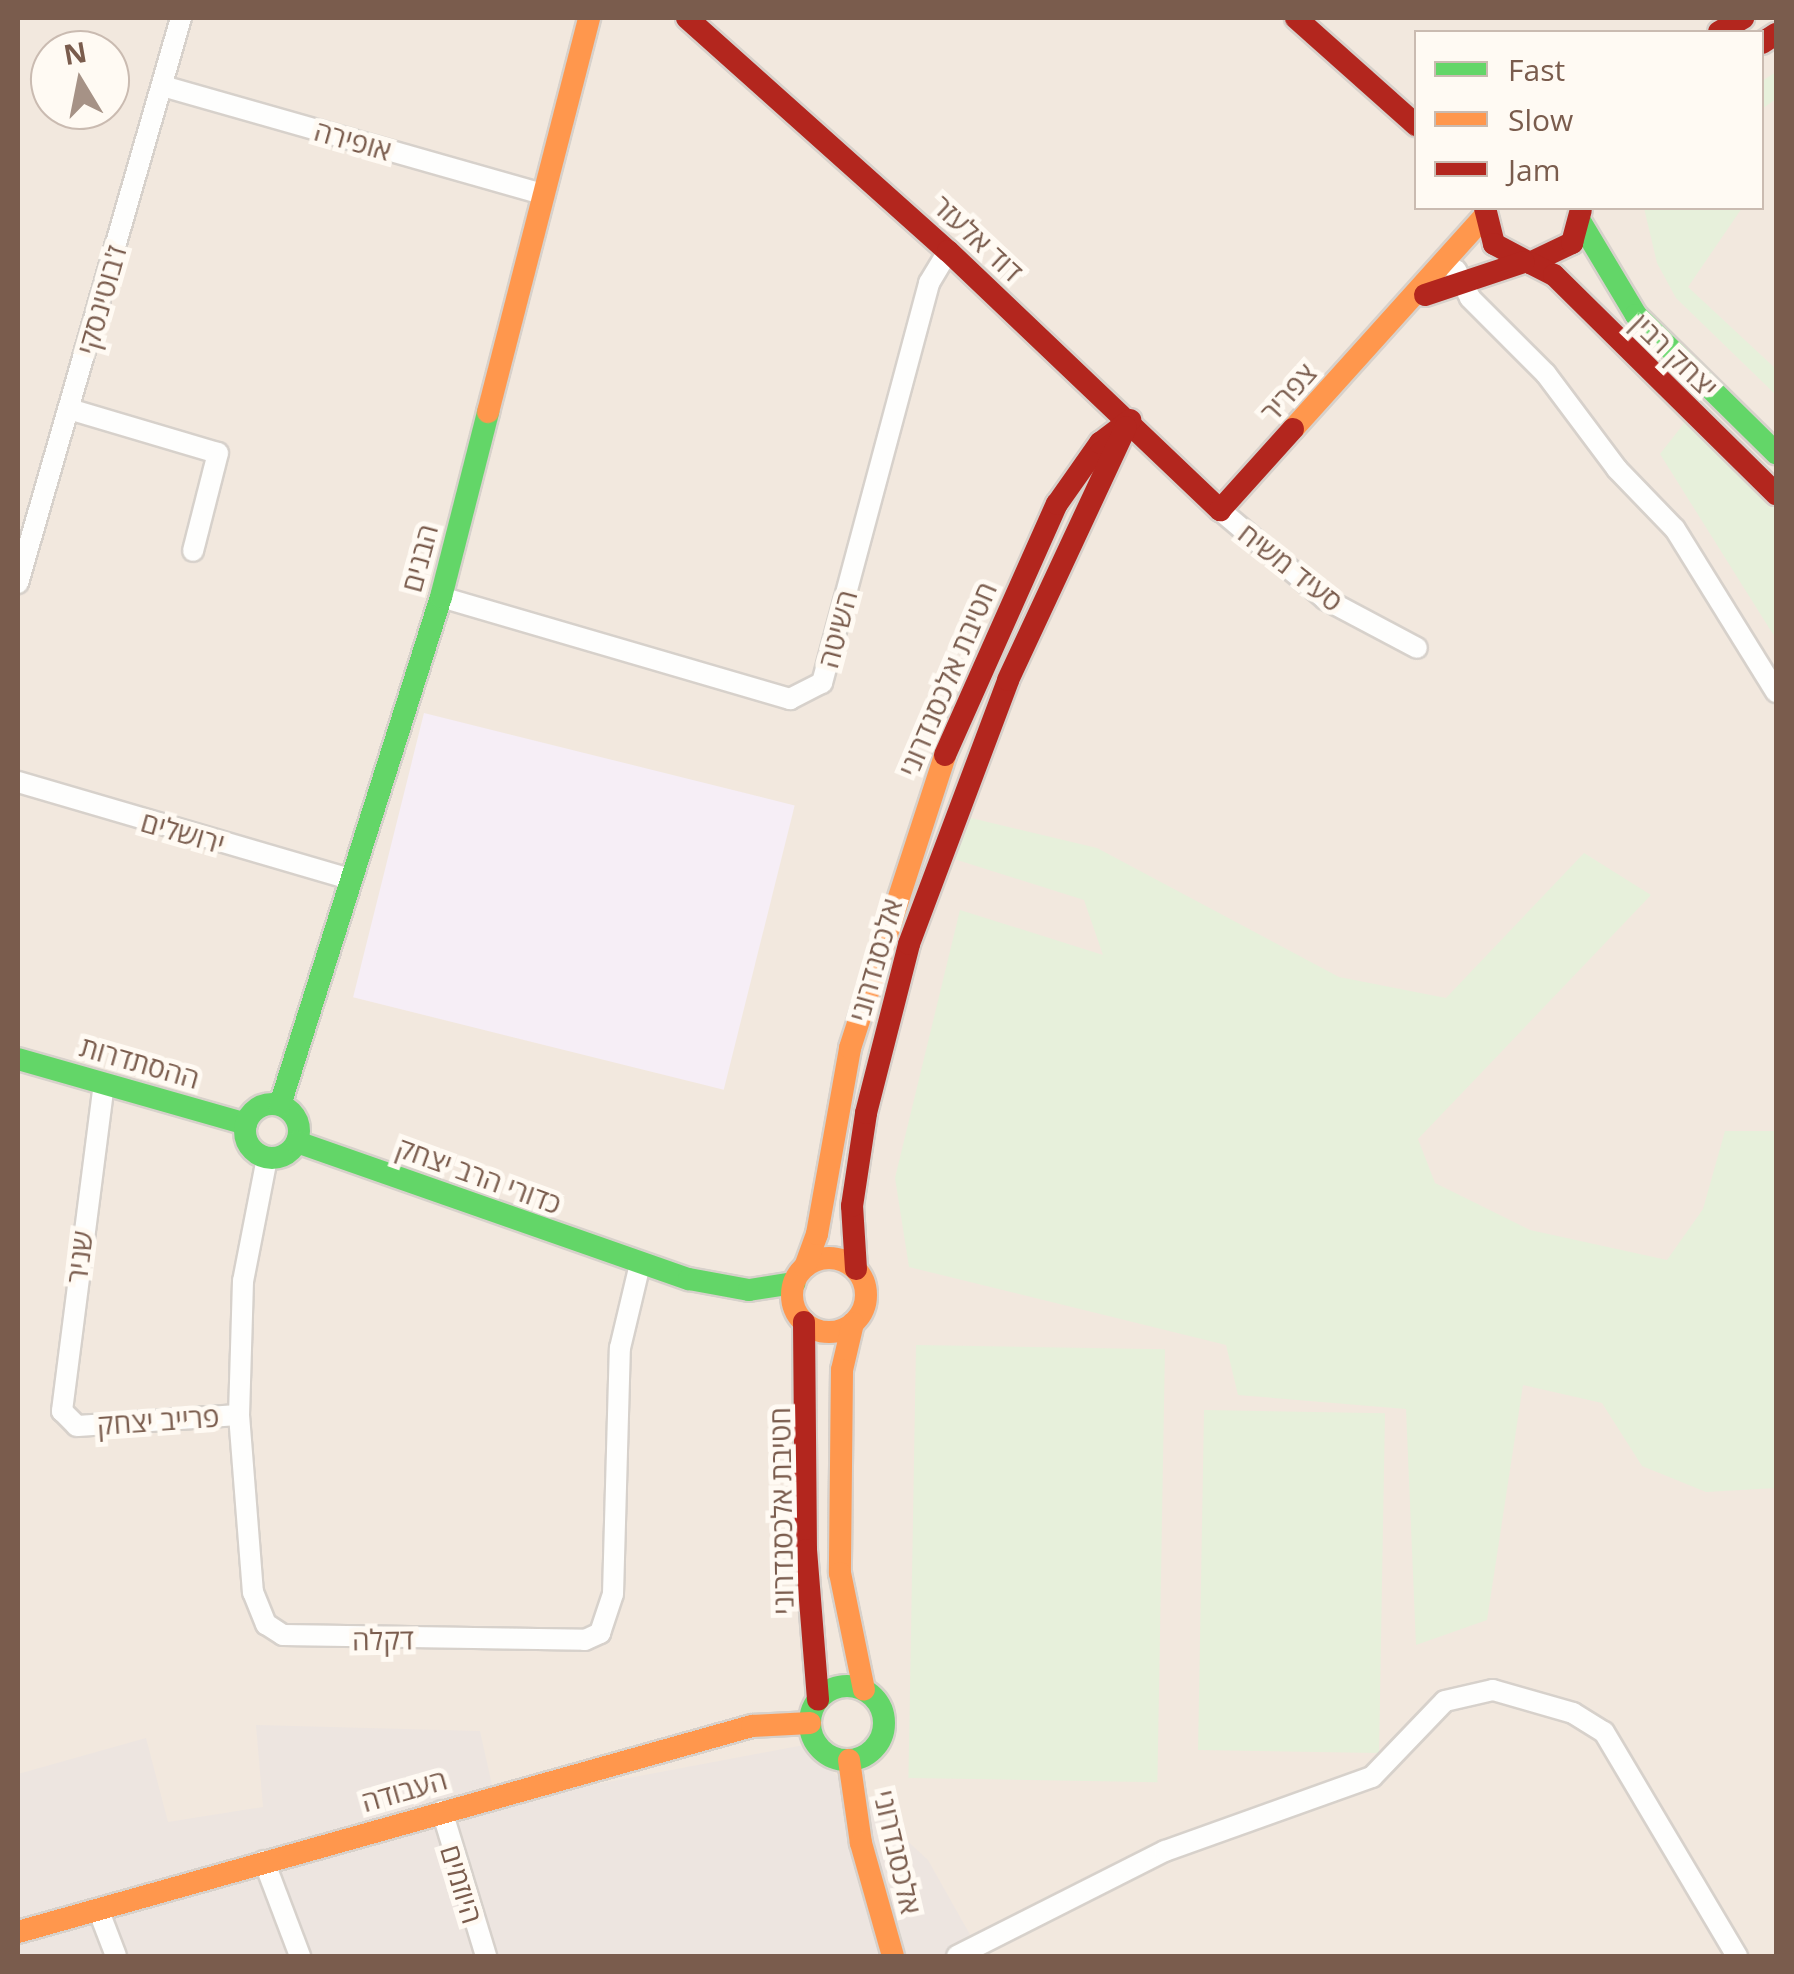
<!DOCTYPE html>
<meta charset="utf-8">
<style>
body{margin:0}
#map{position:relative;width:1794px;height:1974px;overflow:hidden;background:#f9f5f0;font-family:"Open Sans","Noto Sans Hebrew",sans-serif}
div>[style]{position:absolute}
.residential>*{inset:0;background:#f2e8de}
.industrial>*{inset:0;background:#ede5e0}
.education>*{inset:0;background:#f6eef6;transform-origin:0 0}
.green>*{inset:0;background:#e7f0db;transform-origin:0 0}
.roads{filter:drop-shadow(2px 0 #d7d1cb) drop-shadow(-2px 0 #d7d1cb) drop-shadow(0 2px #d7d1cb) drop-shadow(0 -2px #d7d1cb)}
.street>*{height:20px;margin:-10px;padding:0 10px;transform-origin:10px;border-radius:10px;background:#fefefd}
.fast>*{height:22px;margin:-11px;padding:0 11px;transform-origin:11px;border-radius:11px;background:#63d668}
.fast>.ring{margin:-11px;padding:0;box-sizing:content-box;background:none;border:22px solid #63d668;border-radius:50%}
.slow>*{height:22px;margin:-11px;padding:0 11px;transform-origin:11px;border-radius:11px;background:#ff974d}
.slow>.ring{margin:-11px;padding:0;box-sizing:content-box;background:none;border:22px solid #ff974d;border-radius:50%}
.jam>*{height:22px;margin:-11px;padding:0 11px;transform-origin:11px;border-radius:11px;background:#b3261e}
span{translate:-50% -50%;white-space:nowrap;text-align:center;line-height:1.15;-webkit-text-stroke:10px #fffaf3;paint-order:stroke}
.street-label{font-size:28px;color:#7a5c4d}
.frame{position:absolute;inset:0;border:20px solid #7a5c4d;pointer-events:none}
.legend{position:absolute;left:1414px;top:30px;width:350px;height:180px;box-sizing:border-box;background:#fffaf3;border:2px solid #cabbb1;margin:0;padding:12px 18px;list-style:none;font-size:30px;color:#7a5c4d}
.legend li{display:flex;align-items:center;gap:20px;height:50px}
.legend b{width:50px;border:2px solid #cabbb1}
.north{position:absolute;left:30px;top:30px;width:100px;height:100px;box-sizing:border-box;background:#fffaf3;border:2px solid #cabbb1;border-radius:50%;rotate:350deg;font-size:28px;font-weight:700;line-height:40px;text-align:center;color:#7a5c4d}
.north::after{content:'';display:block;margin:auto;width:35px;height:45px;background:#a69286;clip-path:polygon(50% 0,100% 100%,50% 72%,0 100%)}
</style>
<div id="map">
<div class="residential">
<i style="clip-path:polygon(evenodd,18px 18px,1776px 18px,1776px 1956px,18px 1956px,18px 18px,1416px 32px,1762px 32px,1762px 208px,1416px 208px,1416px 32px,18px 18px,50px 50px,110px 50px,110px 110px,50px 110px,50px 50px)"></i>
</div>
<div class="industrial">
<i style="clip-path:polygon(256px 1725px,480px 1731px,496px 1803px,804px 1745px,928px 1860px,982px 1956px,18px 1956px,18px 1774px,146px 1738px,168px 1822px,263px 1807px)"></i>
</div>
<div class="education">
<i style="left:424px;top:713px;width:382px;height:293px;rotate:14deg"></i>
</div>
<div class="green">
<i style="clip-path:polygon(1776px 72px,1776px 99px,1762px 109px,1762px 81px)"></i>
<i style="clip-path:polygon(1644px 208px,1742px 208px,1688px 287px,1776px 369px,1776px 395px,1676px 298px,1657px 263px)"></i>
<i style="clip-path:polygon(1689px 417px,1776px 503px,1776px 639px,1660px 454px)"></i>
<i style="clip-path:polygon(967px 817px,1097px 848px,1339px 977px,1446px 998px,1584px 853px,1651px 895px,1418px 1139px,1435px 1183px,1530px 1230px,1667px 1260px,1703px 1209px,1725px 1131px,1776px 1131px,1776px 1488px,1706px 1492px,1642px 1466px,1602px 1403px,1523px 1385px,1487px 1620px,1416px 1645px,1406px 1409px,1238px 1395px,1226px 1345px,909px 1267px,895px 1178px,960px 910px,1103px 955px,1084px 900px,951px 858px)"></i>
<i style="left:916px;top:1345px;width:249px;height:433px;rotate:1deg"></i>
<i style="left:1204px;top:1410px;width:181px;height:340px;rotate:1deg"></i>
</div>
<div class="roads">
<div class="street">
<i style="left:163px;top:86px;width:395px;rotate:15.9deg"></i>
<i style="left:1456px;top:270px;width:31px;rotate:63deg"></i>
<i style="left:1470px;top:298px;width:107px;rotate:45deg"></i>
<i style="left:1546px;top:374px;width:119px;rotate:53.2deg"></i>
<i style="left:1617px;top:469px;width:83px;rotate:46deg"></i>
<i style="left:1675px;top:529px;width:192px;rotate:58.2deg"></i>
<i style="left:69px;top:409px;width:155px;rotate:16.5deg"></i>
<i style="left:218px;top:453px;width:101px;rotate:104.3deg"></i>
<i style="left:1220px;top:510px;width:138px;rotate:40.3deg"></i>
<i style="left:1325px;top:599px;width:104px;rotate:28deg"></i>
<i style="left:18px;top:583px;width:588px;rotate:-73.91deg"></i>
<i style="left:441px;top:597px;width:364px;rotate:16.3deg"></i>
<i style="left:790px;top:699px;width:36px;rotate:-27deg"></i>
<i style="left:822px;top:683px;width:414px;rotate:-75deg"></i>
<i style="left:929px;top:283px;width:37px;rotate:-59deg"></i>
<i style="left:18px;top:782px;width:345px;rotate:16.3deg"></i>
<i style="left:104px;top:1083px;width:331px;rotate:97.3deg"></i>
<i style="left:62px;top:1411px;width:21px;rotate:45deg"></i>
<i style="left:77px;top:1426px;width:162px;rotate:-3.9deg"></i>
<i style="left:267px;top:1158px;width:125px;rotate:101deg"></i>
<i style="left:243px;top:1281px;width:134px;rotate:91.7deg"></i>
<i style="left:239px;top:1415px;width:178px;rotate:85.5deg"></i>
<i style="left:253px;top:1592px;width:35px;rotate:68deg"></i>
<i style="left:266px;top:1624px;width:20px;rotate:33deg"></i>
<i style="left:283px;top:1635px;width:302px;rotate:0.9deg"></i>
<i style="left:585px;top:1640px;width:17px;rotate:-25deg"></i>
<i style="left:600px;top:1633px;width:41px;rotate:-71.6deg"></i>
<i style="left:613px;top:1594px;width:246px;rotate:-88.4deg"></i>
<i style="left:620px;top:1348px;width:86px;rotate:-76.6deg"></i>
<i style="left:442px;top:1811px;width:152px;rotate:73.1deg"></i>
<i style="left:264px;top:1861px;width:102px;rotate:69.2deg"></i>
<i style="left:98px;top:1909px;width:50px;rotate:69deg"></i>
<i style="left:957px;top:1956px;width:233px;rotate:-26.8deg"></i>
<i style="left:1165px;top:1851px;width:220px;rotate:-19.7deg"></i>
<i style="left:1372px;top:1777px;width:105px;rotate:-46.2deg"></i>
<i style="left:1445px;top:1701px;width:49px;rotate:-12.9deg"></i>
<i style="left:1493px;top:1690px;width:83px;rotate:16deg"></i>
<i style="left:1573px;top:1713px;width:36px;rotate:32deg"></i>
<i style="left:1604px;top:1732px;width:261px;rotate:59.3deg"></i>
</div>
<div class="fast">
<i style="left:1581px;top:223px;width:107px;rotate:59.1deg"></i>
<i style="left:1636px;top:315px;width:197px;rotate:44.6deg"></i>
<i style="left:18px;top:1059px;width:237px;rotate:15.9deg"></i>
<i class="ring" style="left:245px;top:1104px;width:32px;height:32px"></i>
<i style="left:280px;top:1105px;width:533px;rotate:-72.42deg"></i>
<i style="left:441px;top:597px;width:191px;rotate:-75.7deg"></i>
<i style="left:297px;top:1142px;width:415px;rotate:19.3deg"></i>
<i style="left:689px;top:1279px;width:61px;rotate:10.4deg"></i>
<i style="left:749px;top:1290px;width:46px;rotate:-8.8deg"></i>
<i class="ring" style="left:810px;top:1686px;width:52px;height:52px"></i>
</div>
<div class="slow">
<i style="left:488px;top:412px;width:407px;rotate:-75.6deg"></i>
<i style="left:1293px;top:429px;width:285px;rotate:-48deg"></i>
<i class="ring" style="left:792px;top:1258px;width:52px;height:52px"></i>
<i style="left:805px;top:1267px;width:35px;rotate:-70deg"></i>
<i style="left:817px;top:1234px;width:189px;rotate:-79.9deg"></i>
<i style="left:850px;top:1048px;width:308px;rotate:-72deg"></i>
<i style="left:853px;top:1323px;width:48px;rotate:103.2deg"></i>
<i style="left:842px;top:1370px;width:203px;rotate:90.6deg"></i>
<i style="left:840px;top:1573px;width:119px;rotate:78.4deg"></i>
<i style="left:849px;top:1760px;width:84px;rotate:81.8deg"></i>
<i style="left:861px;top:1843px;width:117px;rotate:74.2deg"></i>
<i style="left:18px;top:1932px;width:762px;rotate:-15.68deg"></i>
<i style="left:752px;top:1726px;width:58px;rotate:-3deg"></i>
</div>
<div class="jam">
<i style="left:687px;top:18px;width:350px;rotate:41.8deg"></i>
<i style="left:948px;top:251px;width:376px;rotate:43.6deg"></i>
<i style="left:1220px;top:510px;width:109px;rotate:-48deg"></i>
<i style="left:1296px;top:18px;width:161px;rotate:41.7deg"></i>
<i style="left:1719px;top:32px;width:28px;rotate:-30deg"></i>
<i style="left:1762px;top:43px;width:17px;rotate:-33deg"></i>
<i style="left:1485px;top:208px;width:37px;rotate:76deg"></i>
<i style="left:1494px;top:244px;width:41px;rotate:27.8deg"></i>
<i style="left:1530px;top:263px;width:47px;rotate:-25.5deg"></i>
<i style="left:1572px;top:243px;width:34px;rotate:-75deg"></i>
<i style="left:1530px;top:263px;width:27px;rotate:27deg"></i>
<i style="left:1554px;top:275px;width:312px;rotate:44.6deg"></i>
<i style="left:1425px;top:295px;width:104px;rotate:-18.4deg"></i>
<i style="left:945px;top:755px;width:275px;rotate:-66deg"></i>
<i style="left:1057px;top:504px;width:75px;rotate:-54.8deg"></i>
<i style="left:1100px;top:443px;width:38px;rotate:-37deg"></i>
<i style="left:856px;top:1269px;width:63px;rotate:-93.6deg"></i>
<i style="left:852px;top:1206px;width:94px;rotate:-81.4deg"></i>
<i style="left:866px;top:1113px;width:174px;rotate:-75.7deg"></i>
<i style="left:909px;top:944px;width:282px;rotate:-69.4deg"></i>
<i style="left:1008px;top:680px;width:279px;rotate:-65deg"></i>
<i style="left:804px;top:1322px;width:228px;rotate:89.5deg"></i>
<i style="left:806px;top:1550px;width:150px;rotate:85.4deg"></i>
</div>
</div>
<div class="street-label">
<span style="left:353px;top:140px;rotate:16deg">אופירה</span>
<span style="left:978px;top:238px;rotate:43deg">דוד אלעזר</span>
<span style="left:101px;top:300px;rotate:-74deg">ז'בוטינסקי</span>
<span style="left:1675px;top:355px;rotate:44deg">יצחק רבין</span>
<span style="left:1288px;top:392px;rotate:-48deg">צפריר</span>
<span style="left:419px;top:558px;rotate:-75deg">הבנים</span>
<span style="left:1291px;top:567px;rotate:38deg">סעיד משיח</span>
<span style="left:837px;top:629px;rotate:-75deg">השיטה</span>
<span style="left:947px;top:679px;rotate:-67deg">חטיבת אלכסנדרוני</span>
<span style="left:183px;top:832px;rotate:16deg">ירושלים</span>
<span style="left:875px;top:960px;rotate:-74deg">אלכסנדרוני</span>
<span style="left:140px;top:1062px;rotate:16deg">ההסתדרות</span>
<span style="left:479px;top:1175px;rotate:20deg">כדורי הרב יצחק</span>
<span style="left:79px;top:1257px;rotate:-83deg">שניר</span>
<span style="left:158px;top:1420px;rotate:-4deg">פרייב יצחק</span>
<span style="left:781px;top:1511px;rotate:-91deg">חטיבת אלכסנדרוני</span>
<span style="left:383px;top:1639px;rotate:-1deg">דקלה</span>
<span style="left:404px;top:1790px;rotate:-16deg">העבודה</span>
<span style="left:898px;top:1852px;rotate:77deg">אלכסנדרוני</span>
<span style="left:462px;top:1884px;rotate:73deg">היוזמים</span>
</div>
<div class="frame"></div>
<ul class="legend">
<li><b style="height:12px;background:#63d668"></b>Fast</li>
<li><b style="height:12px;background:#ff974d"></b>Slow</li>
<li><b style="height:12px;background:#b3261e"></b>Jam</li>
</ul>
<div class="north">N</div>
</div>
